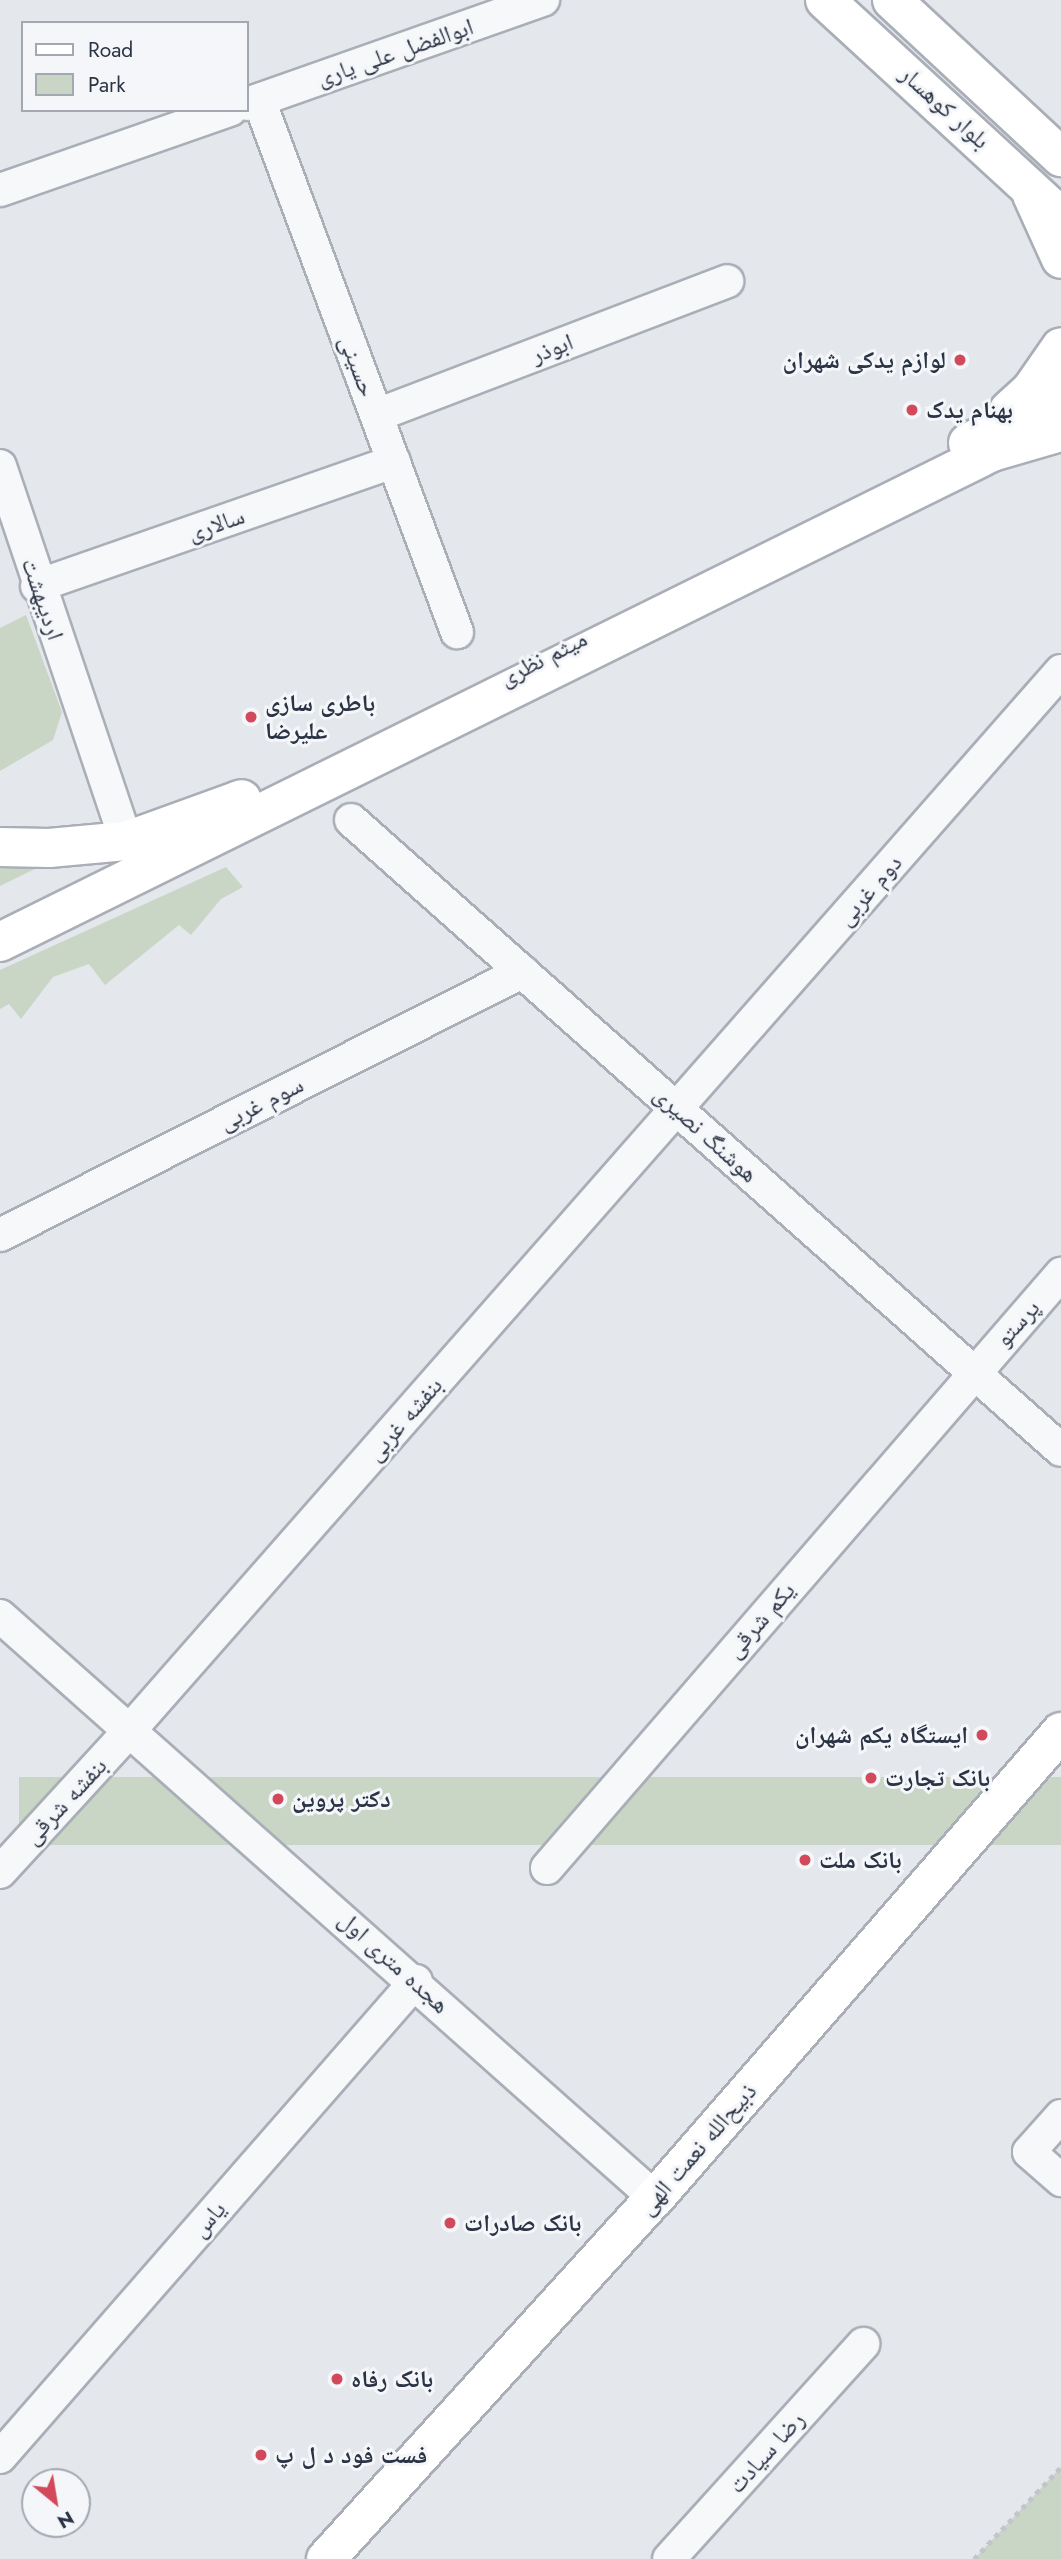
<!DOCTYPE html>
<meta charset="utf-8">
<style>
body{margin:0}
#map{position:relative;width:1061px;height:2559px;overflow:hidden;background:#e4e7ec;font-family:Jost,"Noto Naskh Arabic",sans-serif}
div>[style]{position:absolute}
.green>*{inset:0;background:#c9d6c5;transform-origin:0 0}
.path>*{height:4.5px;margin-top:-2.25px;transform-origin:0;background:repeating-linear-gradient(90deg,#c2c5cb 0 5px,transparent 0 10px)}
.roads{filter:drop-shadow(2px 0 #a9aeb7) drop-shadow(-2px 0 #a9aeb7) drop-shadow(0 2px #a9aeb7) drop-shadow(0 -2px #a9aeb7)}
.street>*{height:32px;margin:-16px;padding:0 16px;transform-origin:16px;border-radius:16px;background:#f7f8fa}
.secondary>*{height:38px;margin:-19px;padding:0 19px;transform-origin:19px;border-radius:19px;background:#fff}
.dots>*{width:19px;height:19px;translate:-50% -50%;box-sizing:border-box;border:4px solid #f4f6f9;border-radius:50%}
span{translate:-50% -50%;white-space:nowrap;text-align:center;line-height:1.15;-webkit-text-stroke:6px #f4f6f9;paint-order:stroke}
.street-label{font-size:24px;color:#2b3445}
.poi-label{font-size:24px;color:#2b3445;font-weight:700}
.right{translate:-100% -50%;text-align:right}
.left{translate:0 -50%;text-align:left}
.legend{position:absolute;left:21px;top:21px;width:228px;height:91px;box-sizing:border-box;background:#f4f6f9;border:2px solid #a4a8b1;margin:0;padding:9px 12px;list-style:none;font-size:21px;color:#2b3445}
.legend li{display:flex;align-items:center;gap:14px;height:35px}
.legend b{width:35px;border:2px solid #a4a8b1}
.north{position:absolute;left:21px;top:2468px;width:70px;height:70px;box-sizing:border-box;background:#f4f6f9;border:2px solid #a4a8b1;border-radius:50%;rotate:150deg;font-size:19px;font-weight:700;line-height:28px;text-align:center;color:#2b3445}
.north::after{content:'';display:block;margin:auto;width:24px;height:32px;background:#d1495b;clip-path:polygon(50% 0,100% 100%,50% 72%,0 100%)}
</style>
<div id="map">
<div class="green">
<i style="clip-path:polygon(26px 615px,62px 712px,53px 740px,0 771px,0 628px)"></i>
<i style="clip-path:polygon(45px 864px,0 886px,0 867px)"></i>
<i style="clip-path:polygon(226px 867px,243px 887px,221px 899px,191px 935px,179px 925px,105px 985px,89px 964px,53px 977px,21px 1019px,9px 1004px,0 1009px,0 970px)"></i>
<i style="left:1061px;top:1777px;width:68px;height:1042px;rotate:90deg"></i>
<i style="clip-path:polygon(1061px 2467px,1061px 2559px,974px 2559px)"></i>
</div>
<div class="path">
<i style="left:974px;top:2559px;width:127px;rotate:-46.6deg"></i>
</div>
<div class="roads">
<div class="street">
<i style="left:259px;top:100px;width:568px;rotate:69.59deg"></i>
<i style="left:247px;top:104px;width:314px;rotate:-19.4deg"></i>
<i style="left:0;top:190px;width:244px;rotate:-19.2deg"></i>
<i style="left:377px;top:415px;width:375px;rotate:-20.9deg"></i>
<i style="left:0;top:466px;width:396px;rotate:71.4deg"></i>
<i style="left:37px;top:586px;width:378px;rotate:-19.2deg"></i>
<i style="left:351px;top:820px;width:949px;rotate:41.58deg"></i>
<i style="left:0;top:1235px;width:585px;rotate:-26.74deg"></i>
<i style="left:0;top:1616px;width:876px;rotate:41.62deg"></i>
<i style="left:547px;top:1868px;width:786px;rotate:-49.13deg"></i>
<i style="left:0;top:1872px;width:193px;rotate:-47.5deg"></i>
<i style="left:130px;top:1730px;width:1410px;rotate:-48.68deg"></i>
<i style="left:1061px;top:2116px;width:48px;rotate:131.6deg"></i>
<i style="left:1029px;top:2152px;width:43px;rotate:41.2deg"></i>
<i style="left:0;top:2457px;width:632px;rotate:-48.85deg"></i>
<i style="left:669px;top:2559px;width:290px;rotate:-47.9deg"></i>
</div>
<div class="secondary">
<i style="left:825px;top:0;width:321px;rotate:42.6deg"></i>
<i style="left:892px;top:0;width:231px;rotate:42.9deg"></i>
<i style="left:1032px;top:195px;width:70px;rotate:65.6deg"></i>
<i style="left:1009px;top:410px;width:30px;rotate:-42deg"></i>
<i style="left:1031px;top:390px;width:52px;rotate:-55.1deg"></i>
<i style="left:968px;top:443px;width:106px;rotate:-28.3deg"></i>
<i style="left:0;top:847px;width:49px;rotate:1.2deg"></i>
<i style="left:49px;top:848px;width:77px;rotate:-5.2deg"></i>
<i style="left:126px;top:841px;width:123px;rotate:-19.9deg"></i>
<i style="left:0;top:942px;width:1106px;rotate:-26.29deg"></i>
<i style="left:992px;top:452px;width:72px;rotate:-16.2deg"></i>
<i style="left:326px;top:2559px;width:488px;rotate:-47.7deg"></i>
<i style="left:655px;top:2198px;width:618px;rotate:-48.94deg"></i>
</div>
</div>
<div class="dots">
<i style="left:960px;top:360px;background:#d1495b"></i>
<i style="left:912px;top:410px;background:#d1495b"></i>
<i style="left:251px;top:717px;background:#d1495b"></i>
<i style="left:982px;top:1735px;background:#d1495b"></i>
<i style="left:871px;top:1778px;background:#d1495b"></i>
<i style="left:278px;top:1799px;background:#d1495b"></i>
<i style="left:805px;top:1860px;background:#d1495b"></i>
<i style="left:450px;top:2223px;background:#d1495b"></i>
<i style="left:337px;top:2379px;background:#d1495b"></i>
<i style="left:261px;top:2455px;background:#d1495b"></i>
</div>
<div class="street-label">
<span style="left:395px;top:52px;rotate:-19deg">ابوالفضل علی یاری</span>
<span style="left:945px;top:107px;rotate:42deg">بلوار کوهسار</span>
<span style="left:552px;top:348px;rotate:-21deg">ابوذر</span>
<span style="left:358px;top:366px;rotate:69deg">حسینی</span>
<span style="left:216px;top:524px;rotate:-19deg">سالاری</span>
<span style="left:43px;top:599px;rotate:71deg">اردیبهشت</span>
<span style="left:543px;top:658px;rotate:-27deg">میثم نظری</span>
<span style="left:869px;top:890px;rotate:-49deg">دوم غربی</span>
<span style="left:261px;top:1103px;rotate:-27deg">سوم غربی</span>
<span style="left:706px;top:1134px;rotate:42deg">هوشنگ نصیری</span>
<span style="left:1017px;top:1323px;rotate:-48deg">پرستو</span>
<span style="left:404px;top:1419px;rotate:-49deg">بنفشه غربی</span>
<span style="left:760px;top:1620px;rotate:-49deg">یکم شرقی</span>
<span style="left:65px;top:1801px;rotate:-47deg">بنفشه شرقی</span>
<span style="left:394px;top:1962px;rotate:42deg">هجده متری اول</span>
<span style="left:697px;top:2149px;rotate:-49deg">ذبیح‌الله نعمت الهی</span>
<span style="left:208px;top:2219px;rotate:-49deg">یاس</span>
<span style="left:766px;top:2452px;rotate:-48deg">رضا سیادت</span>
</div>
<div class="poi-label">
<span class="right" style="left:946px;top:360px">لوازم یدکی شهران</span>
<span class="left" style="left:926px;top:410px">بهنام یدک</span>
<span class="left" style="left:265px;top:717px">باطری سازی<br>علیرضا</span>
<span class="right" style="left:968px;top:1735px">ایستگاه یکم شهران</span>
<span class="left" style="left:885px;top:1778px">بانک تجارت</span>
<span class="left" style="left:292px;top:1799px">دکتر پروین</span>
<span class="left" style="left:819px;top:1860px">بانک ملت</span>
<span class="left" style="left:464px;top:2223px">بانک صادرات</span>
<span class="left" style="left:351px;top:2379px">بانک رفاه</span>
<span class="left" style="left:275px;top:2455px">فست فود د ل پ</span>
</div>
<ul class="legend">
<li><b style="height:9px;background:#fff"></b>Road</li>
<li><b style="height:19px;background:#c9d6c5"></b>Park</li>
</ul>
<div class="north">N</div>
</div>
